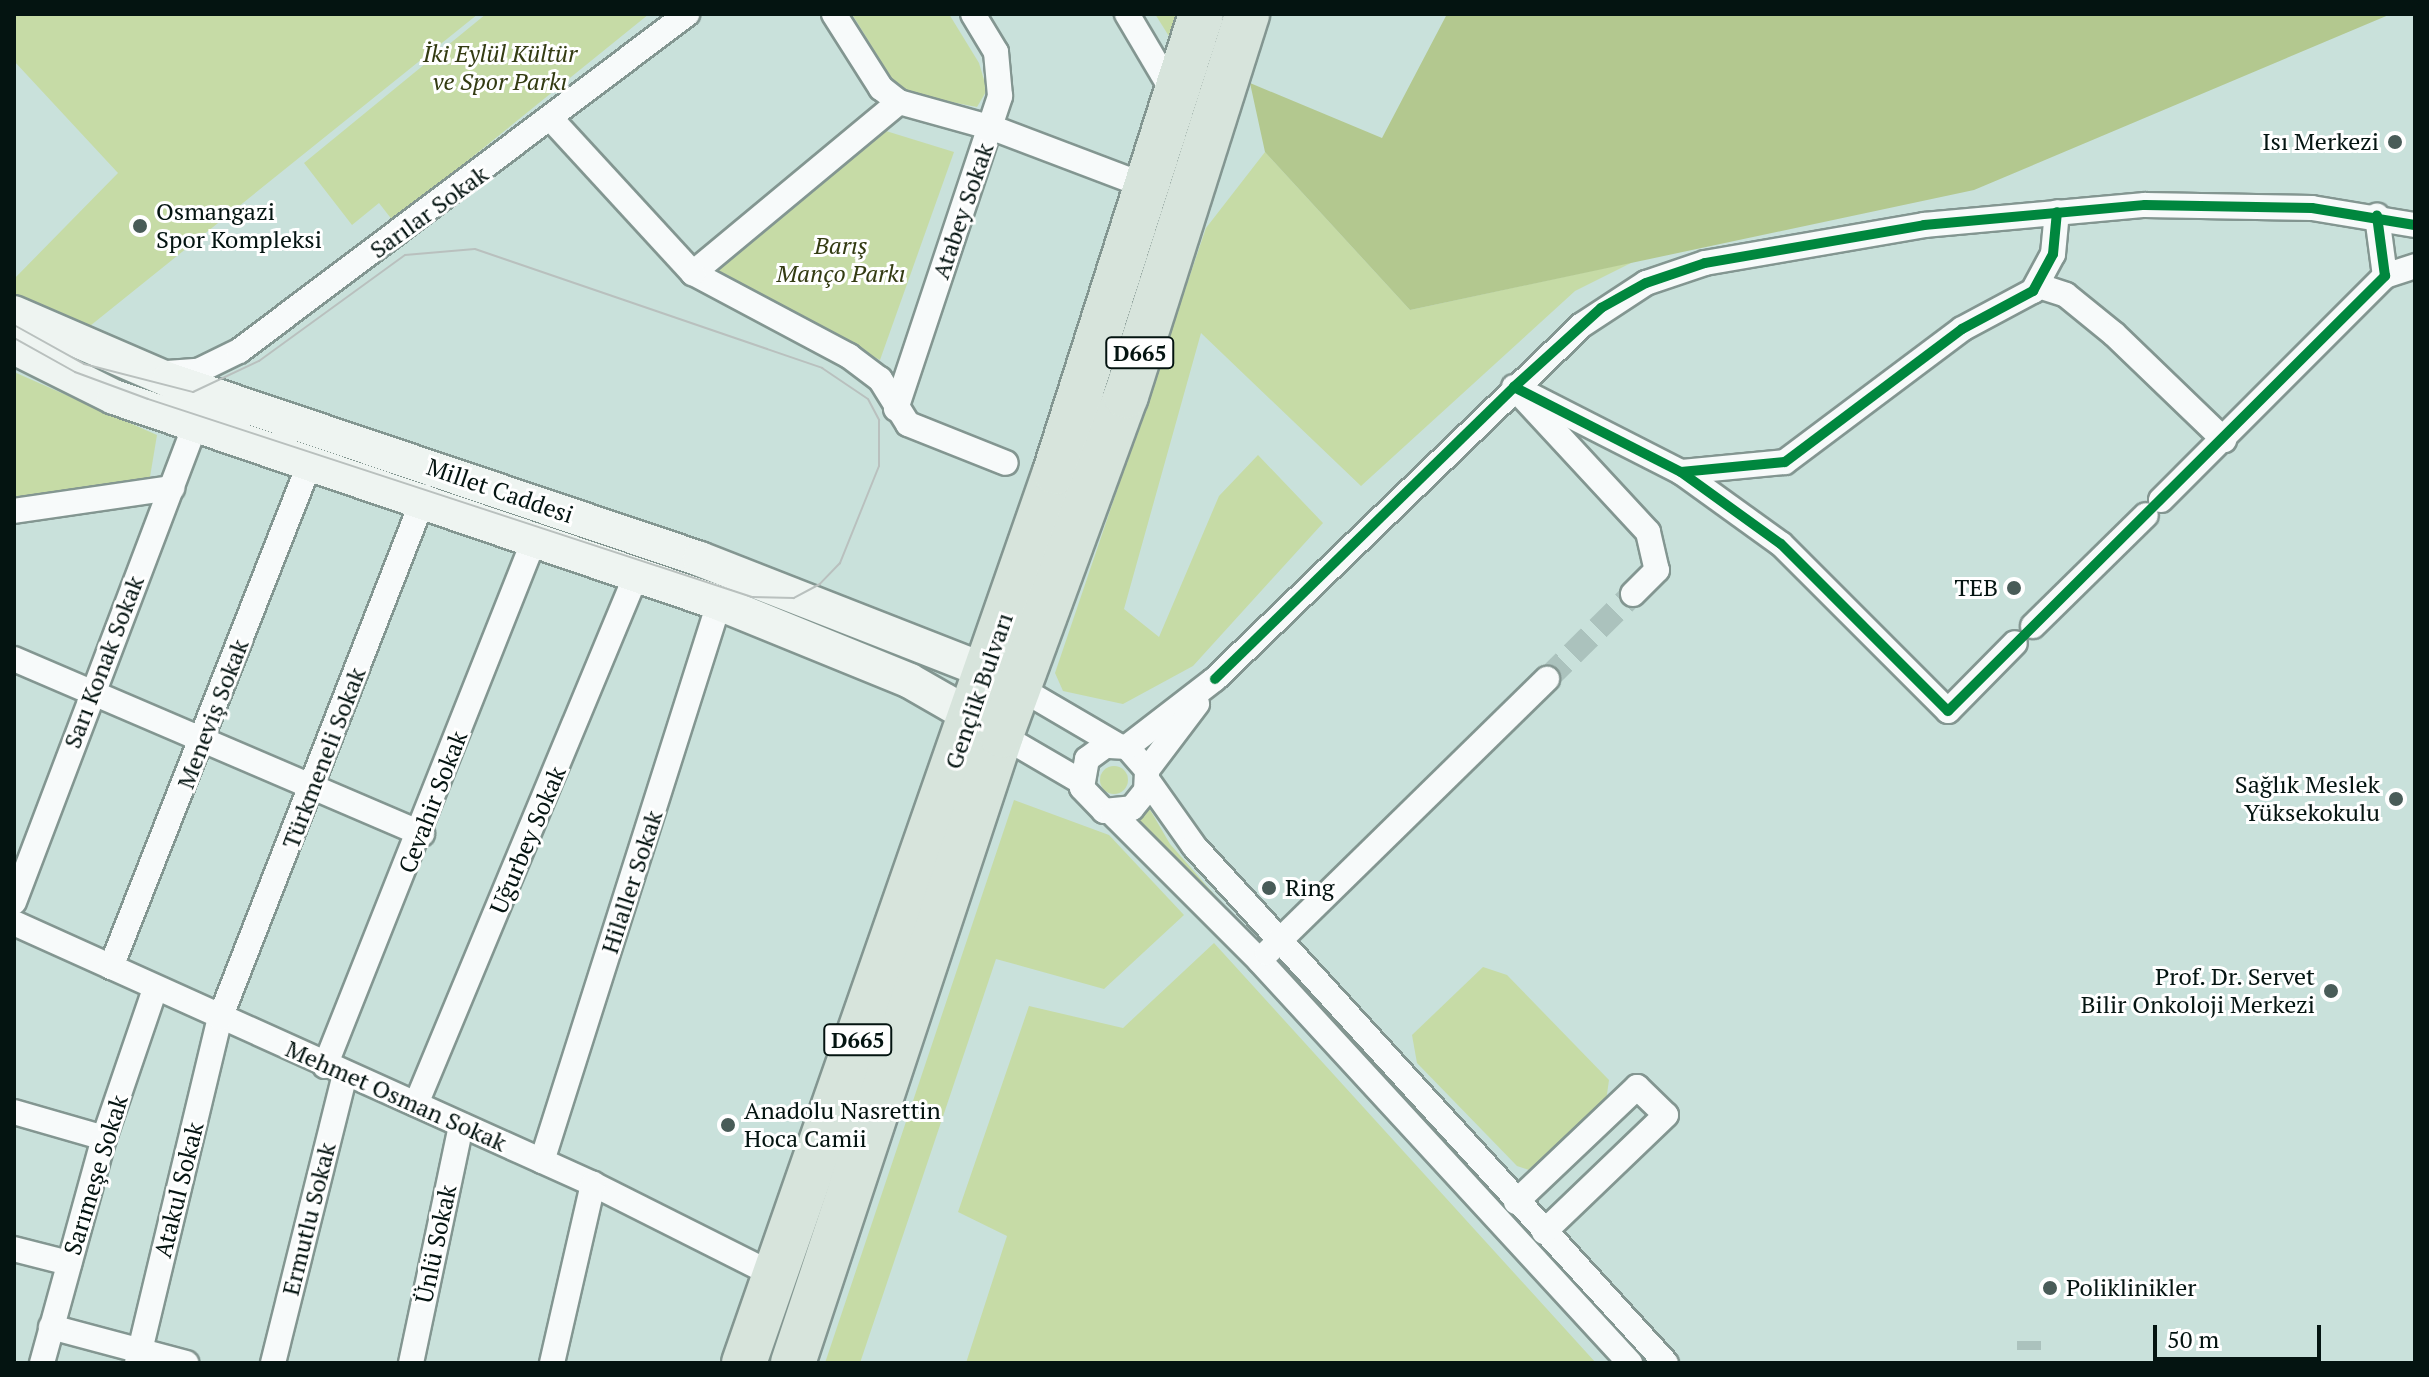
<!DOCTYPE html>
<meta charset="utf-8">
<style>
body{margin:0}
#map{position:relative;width:2429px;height:1377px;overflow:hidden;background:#c9e1db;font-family:"PT Serif",serif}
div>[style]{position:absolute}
.green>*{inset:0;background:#c6dba6}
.round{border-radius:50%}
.forest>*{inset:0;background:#b3c88f}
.street-tunnel>*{height:24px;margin-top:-12px;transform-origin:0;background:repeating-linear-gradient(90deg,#abc2bd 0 24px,transparent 0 36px)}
.roads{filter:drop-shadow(2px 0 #839691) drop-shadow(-2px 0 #839691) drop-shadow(0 2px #839691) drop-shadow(0 -2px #839691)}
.street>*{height:24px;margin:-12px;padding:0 12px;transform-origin:12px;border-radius:12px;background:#f7fafa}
.secondary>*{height:34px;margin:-17px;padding:0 17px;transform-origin:17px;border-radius:17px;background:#eef4f1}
.highway>*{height:44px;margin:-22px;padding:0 22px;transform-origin:22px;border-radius:22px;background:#d7e4dc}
.tram>*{height:2px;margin:-1px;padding:0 1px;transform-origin:1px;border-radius:1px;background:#b9c0be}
.cycleway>*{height:10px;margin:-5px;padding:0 5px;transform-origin:5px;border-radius:5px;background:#00873e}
.dots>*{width:22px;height:22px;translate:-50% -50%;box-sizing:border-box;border:4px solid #fff;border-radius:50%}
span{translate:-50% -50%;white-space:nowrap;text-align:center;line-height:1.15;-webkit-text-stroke:6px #fff;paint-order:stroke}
.shield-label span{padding:2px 6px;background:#fff;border:2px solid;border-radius:6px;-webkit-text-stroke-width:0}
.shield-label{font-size:22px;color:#041411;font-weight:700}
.park-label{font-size:24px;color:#333b12;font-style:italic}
.poi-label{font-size:24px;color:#041411}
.right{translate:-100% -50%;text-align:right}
.left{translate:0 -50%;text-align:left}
.street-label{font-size:24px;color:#041411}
.frame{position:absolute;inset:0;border:16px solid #041411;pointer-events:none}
.scale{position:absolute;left:2153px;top:1325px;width:168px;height:36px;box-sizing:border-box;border:4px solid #041411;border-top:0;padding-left:10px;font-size:24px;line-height:28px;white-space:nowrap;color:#041411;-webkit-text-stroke:6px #fff;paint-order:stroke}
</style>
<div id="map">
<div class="green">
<i style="clip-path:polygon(14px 14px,478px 14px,75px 338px,14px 301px,14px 279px,118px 173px,14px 61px)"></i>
<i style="clip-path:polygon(486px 14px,649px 14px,393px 221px,379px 203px,352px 225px,304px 163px)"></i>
<i style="clip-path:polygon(852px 14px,949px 14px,979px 63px,987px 90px,977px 107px,909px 94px,891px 78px)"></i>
<i style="clip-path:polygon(1155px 14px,1180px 14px,1172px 41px)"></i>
<i style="clip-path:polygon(886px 131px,954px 152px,880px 360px,710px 275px)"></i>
<i style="clip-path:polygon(1265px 152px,1410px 310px,1633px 262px,1575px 291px,1361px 486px,1201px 333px,1124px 609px,1159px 637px,1219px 496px,1258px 455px,1323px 523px,1193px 666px,1123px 704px,1063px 691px,1055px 673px,1206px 228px)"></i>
<i style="clip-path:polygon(14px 372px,157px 435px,150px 477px,14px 504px)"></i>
<i class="round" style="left:1100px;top:766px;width:28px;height:28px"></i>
<i style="clip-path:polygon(1014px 800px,1109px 835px,1184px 915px,1104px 989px,996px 959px,860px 1363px,825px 1363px)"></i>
<i style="clip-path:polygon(1149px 808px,1170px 844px,1255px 941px,1137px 818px)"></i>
<i style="clip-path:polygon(1214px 943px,1596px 1363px,966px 1363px,1007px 1236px,958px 1212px,1029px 1006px,1123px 1028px)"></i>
<i style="clip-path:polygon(1282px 963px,1488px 1189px,1486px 1192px,1279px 966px)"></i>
<i style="clip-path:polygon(1483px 967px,1507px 975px,1609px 1080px,1606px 1101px,1532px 1171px,1517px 1166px,1417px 1063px,1412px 1035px)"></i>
<i style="clip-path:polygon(1542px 1248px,1651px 1363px,1643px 1363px)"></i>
</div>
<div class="forest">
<i style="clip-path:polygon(1447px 14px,2391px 14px,1974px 190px,1410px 310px,1265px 152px,1250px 83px,1382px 138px)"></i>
</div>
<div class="street-tunnel">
<i style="left:1547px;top:679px;width:121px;rotate:-44.7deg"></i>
<i style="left:2029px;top:1341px;width:9px;rotate:90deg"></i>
</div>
<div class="roads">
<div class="street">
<i style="left:834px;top:14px;width:88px;rotate:57.6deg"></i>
<i style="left:881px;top:88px;width:23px;rotate:38deg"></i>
<i style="left:899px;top:102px;width:98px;rotate:15.5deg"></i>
<i style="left:993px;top:128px;width:143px;rotate:20.8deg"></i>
<i style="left:1127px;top:14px;width:96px;rotate:59.4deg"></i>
<i style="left:899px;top:102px;width:268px;rotate:140.3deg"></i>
<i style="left:693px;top:273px;width:177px;rotate:28deg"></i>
<i style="left:849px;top:356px;width:39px;rotate:37deg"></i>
<i style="left:880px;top:379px;width:53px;rotate:58.1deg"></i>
<i style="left:908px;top:424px;width:105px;rotate:21.7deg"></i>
<i style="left:553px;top:121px;width:207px;rotate:47.4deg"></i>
<i style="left:2385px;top:276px;width:32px;rotate:-18deg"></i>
<i style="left:2039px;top:286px;width:28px;rotate:18deg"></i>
<i style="left:2066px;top:295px;width:62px;rotate:39.1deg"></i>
<i style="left:2114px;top:334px;width:153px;rotate:43.9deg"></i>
<i style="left:167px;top:373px;width:31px;rotate:-4deg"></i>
<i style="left:198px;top:371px;width:46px;rotate:-26deg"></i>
<i style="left:239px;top:351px;width:561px;rotate:-36.95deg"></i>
<i style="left:1514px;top:387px;width:187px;rotate:27deg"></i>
<i style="left:1681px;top:472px;width:123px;rotate:35.8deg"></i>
<i style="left:1781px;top:544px;width:236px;rotate:45deg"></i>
<i style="left:1948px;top:711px;width:95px;rotate:-45.4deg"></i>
<i style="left:1523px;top:397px;width:184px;rotate:47.2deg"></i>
<i style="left:1648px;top:532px;width:39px;rotate:77deg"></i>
<i style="left:1657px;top:570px;width:34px;rotate:135deg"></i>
<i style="left:896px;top:409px;width:330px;rotate:-71.6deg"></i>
<i style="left:1000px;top:96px;width:44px;rotate:-95.2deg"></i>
<i style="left:996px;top:52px;width:44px;rotate:-121.2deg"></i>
<i style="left:1681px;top:472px;width:104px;rotate:-5.5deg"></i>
<i style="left:1785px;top:462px;width:221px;rotate:-36.9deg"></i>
<i style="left:1962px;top:329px;width:81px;rotate:-28.2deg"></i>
<i style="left:2033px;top:291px;width:42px;rotate:-61.6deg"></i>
<i style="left:2053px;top:254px;width:42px;rotate:-84.6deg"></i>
<i style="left:2161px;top:500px;width:317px;rotate:-45deg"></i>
<i style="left:2385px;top:276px;width:61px;rotate:-97.6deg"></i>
<i style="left:14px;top:511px;width:160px;rotate:-8.3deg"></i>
<i style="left:2033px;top:626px;width:158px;rotate:-44.5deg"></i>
<i style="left:14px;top:659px;width:444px;rotate:23.2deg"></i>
<i style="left:1018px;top:687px;width:115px;rotate:30.4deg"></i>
<i style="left:1001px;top:735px;width:91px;rotate:30.2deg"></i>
<i style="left:1127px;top:747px;width:111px;rotate:-37.7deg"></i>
<i style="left:1215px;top:679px;width:510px;rotate:-43.97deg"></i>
<i style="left:1582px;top:325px;width:77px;rotate:-33.3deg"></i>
<i style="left:1646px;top:283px;width:62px;rotate:-18.7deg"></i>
<i style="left:1705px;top:263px;width:222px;rotate:-9.8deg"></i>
<i style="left:1924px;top:225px;width:222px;rotate:-5.2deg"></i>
<i style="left:2145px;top:205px;width:167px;rotate:1deg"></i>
<i style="left:2312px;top:208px;width:104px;rotate:9.4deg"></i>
<i style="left:1147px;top:770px;width:30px;rotate:-131deg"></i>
<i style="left:1127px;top:747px;width:22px;rotate:-177deg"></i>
<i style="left:1105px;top:746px;width:22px;rotate:144deg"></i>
<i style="left:1087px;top:759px;width:29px;rotate:100deg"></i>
<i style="left:1082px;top:788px;width:32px;rotate:46deg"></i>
<i style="left:1104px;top:811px;width:28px;rotate:-6deg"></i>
<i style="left:1132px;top:808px;width:22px;rotate:-51deg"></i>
<i style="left:1146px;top:791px;width:21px;rotate:-87deg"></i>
<i style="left:1147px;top:770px;width:83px;rotate:-52.9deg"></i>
<i style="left:1148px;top:781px;width:80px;rotate:54.7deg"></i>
<i style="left:1194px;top:846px;width:700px;rotate:47.61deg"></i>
<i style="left:1112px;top:813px;width:208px;rotate:45deg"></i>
<i style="left:1259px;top:960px;width:548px;rotate:47.37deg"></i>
<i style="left:14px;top:902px;width:512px;rotate:-69.2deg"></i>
<i style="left:14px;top:923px;width:635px;rotate:24.26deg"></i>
<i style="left:593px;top:1184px;width:205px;rotate:26.7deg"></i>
<i style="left:1267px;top:953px;width:392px;rotate:-44.4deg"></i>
<i style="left:111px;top:967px;width:545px;rotate:-68.47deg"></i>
<i style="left:325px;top:1066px;width:571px;rotate:-68.33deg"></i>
<i style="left:416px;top:1104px;width:575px;rotate:-67.4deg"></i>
<i style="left:14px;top:1112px;width:94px;rotate:16.1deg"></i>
<i style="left:542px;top:1161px;width:585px;rotate:-72.4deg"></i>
<i style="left:1516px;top:1202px;width:167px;rotate:-43.5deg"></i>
<i style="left:1637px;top:1087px;width:40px;rotate:44deg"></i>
<i style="left:1666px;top:1115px;width:169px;rotate:136.2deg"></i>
<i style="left:14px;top:1249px;width:57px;rotate:14.3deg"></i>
<i style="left:51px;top:1327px;width:140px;rotate:14.9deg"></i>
<i style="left:42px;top:1363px;width:233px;rotate:-74.6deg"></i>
<i style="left:104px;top:1138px;width:157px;rotate:-71.1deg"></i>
<i style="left:137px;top:1363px;width:355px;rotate:-76.5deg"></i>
<i style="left:220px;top:1018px;width:560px;rotate:-68.62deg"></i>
<i style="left:273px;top:1363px;width:297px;rotate:-76deg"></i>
<i style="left:411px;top:1363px;width:243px;rotate:-78.1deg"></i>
<i style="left:552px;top:1363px;width:184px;rotate:-77.1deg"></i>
</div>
<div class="secondary">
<i style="left:14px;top:313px;width:169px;rotate:23.4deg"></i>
<i style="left:169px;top:380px;width:560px;rotate:18.63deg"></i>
<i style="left:700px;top:559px;width:307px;rotate:21.4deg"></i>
<i style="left:14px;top:347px;width:112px;rotate:26.6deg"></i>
<i style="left:114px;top:397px;width:639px;rotate:18.8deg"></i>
<i style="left:719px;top:603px;width:206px;rotate:22.2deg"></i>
<i style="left:910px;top:681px;width:70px;rotate:29.8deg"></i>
</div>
<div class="highway">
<i style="left:744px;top:1363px;width:944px;rotate:-70.76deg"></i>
<i style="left:1055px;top:472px;width:481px;rotate:-72.3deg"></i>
<i style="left:793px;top:1363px;width:662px;rotate:-71.67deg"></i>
<i style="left:1001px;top:735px;width:361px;rotate:-69.8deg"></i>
<i style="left:1126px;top:396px;width:401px;rotate:-72.4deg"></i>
</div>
</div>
<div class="tram">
<i style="left:14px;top:325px;width:80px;rotate:29.1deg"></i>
<i style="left:84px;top:364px;width:113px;rotate:14.4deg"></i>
<i style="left:193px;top:392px;width:73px;rotate:-25.2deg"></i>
<i style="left:259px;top:361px;width:180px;rotate:-36deg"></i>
<i style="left:405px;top:255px;width:70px;rotate:-4.9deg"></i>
<i style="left:475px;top:249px;width:367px;rotate:18.9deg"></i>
<i style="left:822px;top:368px;width:55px;rotate:34deg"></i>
<i style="left:868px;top:399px;width:24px;rotate:62deg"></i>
<i style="left:879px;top:420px;width:46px;rotate:90deg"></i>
<i style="left:879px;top:466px;width:105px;rotate:111.9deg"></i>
<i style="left:840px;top:563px;width:29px;rotate:134deg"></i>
<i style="left:820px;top:584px;width:30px;rotate:152deg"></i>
<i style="left:794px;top:598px;width:42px;rotate:-178.6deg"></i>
<i style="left:752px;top:597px;width:636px;rotate:-161.85deg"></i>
<i style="left:148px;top:399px;width:78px;rotate:-159.7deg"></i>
<i style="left:75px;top:372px;width:70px;rotate:-150.9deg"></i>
</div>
<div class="cycleway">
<i style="left:1514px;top:387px;width:187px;rotate:27deg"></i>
<i style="left:1681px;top:472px;width:123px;rotate:35.8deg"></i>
<i style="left:1781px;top:544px;width:236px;rotate:45deg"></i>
<i style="left:1948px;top:711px;width:617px;rotate:-44.87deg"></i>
<i style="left:2385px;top:276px;width:61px;rotate:-97.6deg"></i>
<i style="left:1681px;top:472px;width:104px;rotate:-5.5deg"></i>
<i style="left:1785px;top:462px;width:221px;rotate:-36.9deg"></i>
<i style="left:1962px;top:329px;width:81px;rotate:-28.2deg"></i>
<i style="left:2033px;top:291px;width:42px;rotate:-61.6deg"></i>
<i style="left:2053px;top:254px;width:42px;rotate:-84.6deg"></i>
<i style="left:1215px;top:679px;width:418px;rotate:-44.3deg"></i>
<i style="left:1514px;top:387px;width:118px;rotate:-42.2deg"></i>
<i style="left:1601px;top:308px;width:51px;rotate:-29.1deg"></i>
<i style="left:1646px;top:283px;width:62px;rotate:-18.7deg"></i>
<i style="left:1705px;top:263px;width:222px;rotate:-9.8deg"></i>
<i style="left:1924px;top:225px;width:222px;rotate:-5.2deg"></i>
<i style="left:2145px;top:205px;width:167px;rotate:1deg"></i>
<i style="left:2312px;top:208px;width:104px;rotate:9.4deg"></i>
</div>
<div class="dots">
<i style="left:2395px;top:142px;background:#495c58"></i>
<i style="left:140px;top:226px;background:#495c58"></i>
<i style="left:2014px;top:588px;background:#495c58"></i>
<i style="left:2396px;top:799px;background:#495c58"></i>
<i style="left:1269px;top:888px;background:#495c58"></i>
<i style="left:2331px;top:991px;background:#495c58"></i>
<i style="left:728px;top:1125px;background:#495c58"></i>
<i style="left:2050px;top:1288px;background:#495c58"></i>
</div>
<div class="shield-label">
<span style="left:1140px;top:353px">D665</span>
<span style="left:858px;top:1040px">D665</span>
</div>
<div class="park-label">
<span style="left:500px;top:68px">İki Eylül Kültür<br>ve Spor Parkı</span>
<span style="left:841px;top:260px">Barış<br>Manço Parkı</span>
</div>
<div class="poi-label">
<span class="right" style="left:2379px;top:142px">Isı Merkezi</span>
<span class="left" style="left:156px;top:226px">Osmangazi<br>Spor Kompleksi</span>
<span class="right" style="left:1998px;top:588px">TEB</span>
<span class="right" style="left:2380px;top:799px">Sağlık Meslek<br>Yüksekokulu</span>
<span class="left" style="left:1285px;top:888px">Ring</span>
<span class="right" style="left:2315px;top:991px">Prof. Dr. Servet<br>Bilir Onkoloji Merkezi</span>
<span class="left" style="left:744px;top:1125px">Anadolu Nasrettin<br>Hoca Camii</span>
<span class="left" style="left:2066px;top:1288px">Poliklinikler</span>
</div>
<div class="street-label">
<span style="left:963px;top:211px;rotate:-71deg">Atabey Sokak</span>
<span style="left:429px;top:212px;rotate:-36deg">Sarılar Sokak</span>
<span style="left:500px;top:491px;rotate:19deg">Millet Caddesi</span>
<span style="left:104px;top:662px;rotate:-69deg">Sarı Konak Sokak</span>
<span style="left:979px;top:691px;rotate:-71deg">Gençlik Bulvarı</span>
<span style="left:213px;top:714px;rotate:-69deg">Meneviş Sokak</span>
<span style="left:324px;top:758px;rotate:-69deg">Türkmeneli Sokak</span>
<span style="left:433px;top:802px;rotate:-69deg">Cevahir Sokak</span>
<span style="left:528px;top:840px;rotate:-67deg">Uğurbey Sokak</span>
<span style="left:632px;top:882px;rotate:-72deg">Hilaller Sokak</span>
<span style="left:396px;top:1096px;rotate:24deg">Mehmet Osman Sokak</span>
<span style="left:96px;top:1175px;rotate:-73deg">Sarımeşe Sokak</span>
<span style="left:179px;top:1190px;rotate:-76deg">Atakul Sokak</span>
<span style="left:309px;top:1219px;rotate:-76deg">Ermutlu Sokak</span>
<span style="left:436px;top:1244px;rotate:-78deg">Ünlü Sokak</span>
</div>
<div class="frame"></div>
<div class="scale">50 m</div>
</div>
